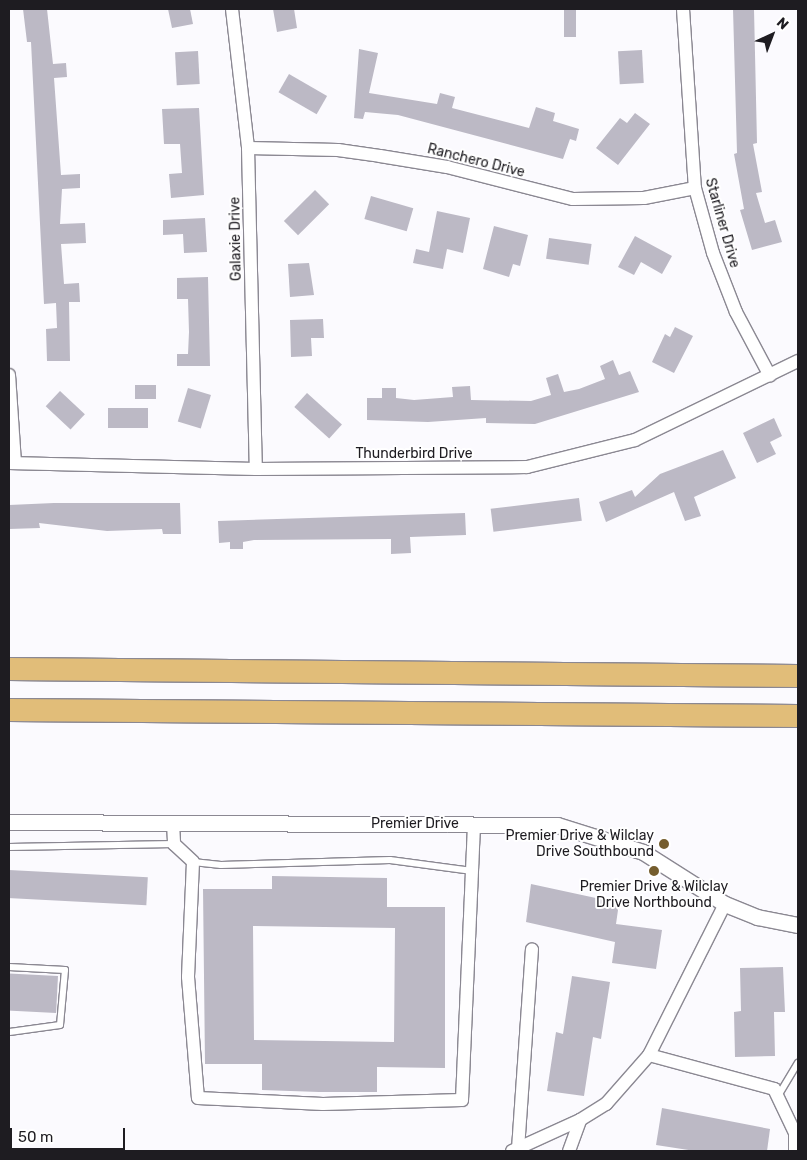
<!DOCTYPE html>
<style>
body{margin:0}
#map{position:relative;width:807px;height:1160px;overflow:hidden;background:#fbfafe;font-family:Rubik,sans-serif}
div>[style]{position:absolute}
.building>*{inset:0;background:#bcb9c5;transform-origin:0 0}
.roads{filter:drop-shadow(1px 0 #8b8892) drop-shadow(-1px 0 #8b8892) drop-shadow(0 1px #8b8892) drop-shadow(0 -1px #8b8892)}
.service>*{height:6px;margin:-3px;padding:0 3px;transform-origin:3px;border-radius:3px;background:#fff}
.minor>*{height:12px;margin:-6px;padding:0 6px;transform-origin:6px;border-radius:6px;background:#fff}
.tertiary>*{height:15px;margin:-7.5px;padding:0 7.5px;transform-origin:7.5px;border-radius:7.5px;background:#fff}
.motorway>*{height:22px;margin:-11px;padding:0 11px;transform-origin:11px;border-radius:11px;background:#e1bd79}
.dots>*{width:14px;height:14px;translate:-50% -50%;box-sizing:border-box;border:2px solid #fff;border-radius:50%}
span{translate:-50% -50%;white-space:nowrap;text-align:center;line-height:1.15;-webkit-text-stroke:4px #fff;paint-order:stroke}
.street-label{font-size:14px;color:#1e1c21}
.poi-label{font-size:14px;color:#1e1c21}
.right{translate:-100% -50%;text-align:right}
.frame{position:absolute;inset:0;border:10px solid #1e1c21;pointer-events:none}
.north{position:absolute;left:747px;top:10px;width:50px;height:50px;-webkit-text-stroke:4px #fff;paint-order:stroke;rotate:43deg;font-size:14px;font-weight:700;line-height:20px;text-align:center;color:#1e1c21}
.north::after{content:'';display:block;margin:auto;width:18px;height:22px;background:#1e1c21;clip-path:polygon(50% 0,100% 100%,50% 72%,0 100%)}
.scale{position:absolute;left:10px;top:1128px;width:115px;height:22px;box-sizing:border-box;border:2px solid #1e1c21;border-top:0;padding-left:6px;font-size:15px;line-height:18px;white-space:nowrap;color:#1e1c21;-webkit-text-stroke:4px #fff;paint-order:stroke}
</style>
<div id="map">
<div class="building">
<i style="clip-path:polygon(23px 9px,47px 9px,53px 64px,66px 63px,67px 77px,54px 78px,61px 175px,80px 174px,80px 188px,62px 189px,60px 224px,85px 223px,86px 243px,61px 244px,64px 284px,79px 283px,80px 302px,69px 302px,70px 361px,47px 361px,46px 329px,57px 328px,56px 303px,44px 304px,31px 42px,27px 42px)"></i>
<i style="clip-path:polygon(168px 9px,190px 9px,193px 24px,172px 28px)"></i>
<i style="clip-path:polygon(273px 9px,294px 9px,297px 28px,277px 32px)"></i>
<i style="left:564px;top:9px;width:12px;height:28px"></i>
<i style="clip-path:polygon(733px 9px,754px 9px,757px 143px,753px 144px,762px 192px,756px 193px,765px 223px,775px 220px,782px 242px,752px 250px,740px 210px,744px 209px,734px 154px,737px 153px)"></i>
<i style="clip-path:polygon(359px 49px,378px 53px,369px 93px,437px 104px,440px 93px,455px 97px,452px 108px,529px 128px,536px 107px,555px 113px,553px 121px,579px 129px,576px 141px,570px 139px,563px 159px,398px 115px,365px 112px,363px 119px,354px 118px)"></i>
<i style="left:642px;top:50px;width:33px;height:24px;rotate:87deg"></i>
<i style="left:198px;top:51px;width:33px;height:23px;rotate:87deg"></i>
<i style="left:289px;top:74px;width:44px;height:21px;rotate:30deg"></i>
<i style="clip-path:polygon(199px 108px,204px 195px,171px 198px,169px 174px,182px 173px,180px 144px,164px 144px,162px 109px)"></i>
<i style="clip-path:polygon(635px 113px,650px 124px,618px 165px,596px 148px,620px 118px,627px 123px)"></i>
<i style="left:315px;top:190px;width:20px;height:44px;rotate:45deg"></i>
<i style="left:371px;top:196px;width:44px;height:24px;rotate:16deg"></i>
<i style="clip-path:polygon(437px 211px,470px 218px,463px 253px,447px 249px,443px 269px,413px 263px,416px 249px,429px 252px)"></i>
<i style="clip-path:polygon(205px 218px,207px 252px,184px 253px,183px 234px,163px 235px,163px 220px)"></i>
<i style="clip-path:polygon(494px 226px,528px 235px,520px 266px,513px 264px,509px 277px,483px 269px)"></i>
<i style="clip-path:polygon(635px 236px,672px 256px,662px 274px,641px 262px,634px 275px,618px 267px)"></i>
<i style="left:549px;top:238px;width:43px;height:21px;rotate:8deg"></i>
<i style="clip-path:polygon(309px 263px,314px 295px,290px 297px,288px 264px)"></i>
<i style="clip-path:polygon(208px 277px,210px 366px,177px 366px,177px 354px,188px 354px,189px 332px,188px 299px,177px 299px,177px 278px)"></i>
<i style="clip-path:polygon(323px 319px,324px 338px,311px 338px,312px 356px,291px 357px,290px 320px)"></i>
<i style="clip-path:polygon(675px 327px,693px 336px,674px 373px,652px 362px,665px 334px,670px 337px)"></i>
<i style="clip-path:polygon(613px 360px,619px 375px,630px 371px,639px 392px,535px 424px,486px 423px,486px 418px,428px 422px,367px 420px,367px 398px,382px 398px,382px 388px,396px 388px,396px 398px,414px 400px,453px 397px,452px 387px,470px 386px,471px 400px,531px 401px,551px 395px,546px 378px,558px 374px,564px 392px,579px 389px,605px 379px,600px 366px)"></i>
<i style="left:156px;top:385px;width:14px;height:21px;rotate:90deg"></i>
<i style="left:188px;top:388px;width:24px;height:35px;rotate:17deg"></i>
<i style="left:60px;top:391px;width:34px;height:21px;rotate:43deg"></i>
<i style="left:307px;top:393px;width:47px;height:19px;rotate:42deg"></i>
<i style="left:148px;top:408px;width:20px;height:40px;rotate:90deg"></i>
<i style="clip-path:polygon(774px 418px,782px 436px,770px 442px,776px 454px,757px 463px,743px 433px)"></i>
<i style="clip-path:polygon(723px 450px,736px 478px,694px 497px,701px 516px,685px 521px,674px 492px,606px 522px,599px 502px,632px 490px,635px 497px,660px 474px)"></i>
<i style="left:579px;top:498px;width:23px;height:89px;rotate:83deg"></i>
<i style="clip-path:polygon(54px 503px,180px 503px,181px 534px,163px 534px,162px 529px,107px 531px,39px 523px,40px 528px,9px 529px,9px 505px)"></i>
<i style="clip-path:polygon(465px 513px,466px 535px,410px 537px,411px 553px,391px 554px,391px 539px,254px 540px,243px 542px,243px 549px,230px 549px,230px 542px,219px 543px,218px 521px)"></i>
<i style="left:9px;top:870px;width:139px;height:28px;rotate:3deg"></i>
<i style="clip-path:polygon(evenodd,272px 876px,387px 878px,387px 907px,445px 907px,445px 1068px,377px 1067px,377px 1092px,319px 1092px,262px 1090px,262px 1064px,205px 1064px,203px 889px,272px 889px,272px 876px,253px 926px,395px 928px,394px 1042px,254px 1040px,253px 926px)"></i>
<i style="clip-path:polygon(531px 884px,619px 903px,616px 924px,662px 930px,656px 969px,612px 963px,615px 942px,526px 922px)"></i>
<i style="clip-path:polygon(783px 967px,785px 1012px,774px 1012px,775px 1056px,735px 1057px,734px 1012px,741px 1011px,740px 968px)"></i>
<i style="left:58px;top:976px;width:37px;height:49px;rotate:93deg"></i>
<i style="clip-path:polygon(572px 976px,610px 982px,601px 1039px,593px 1037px,584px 1096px,547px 1091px,556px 1032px,563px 1034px)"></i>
<i style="clip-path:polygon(662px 1108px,770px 1129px,767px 1151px,695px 1151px,656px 1145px)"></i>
</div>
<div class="roads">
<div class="service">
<i style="left:9px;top:847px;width:165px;rotate:-1deg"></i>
<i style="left:193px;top:862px;width:28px;rotate:6deg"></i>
<i style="left:221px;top:865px;width:169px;rotate:-1.7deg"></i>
<i style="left:390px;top:860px;width:83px;rotate:7.6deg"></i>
<i style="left:9px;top:967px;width:56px;rotate:3.1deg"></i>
<i style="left:65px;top:970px;width:55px;rotate:95.2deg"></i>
<i style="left:60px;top:1025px;width:51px;rotate:172.2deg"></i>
<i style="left:778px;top:1096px;width:39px;rotate:-59deg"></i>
</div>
<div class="minor">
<i style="left:232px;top:9px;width:140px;rotate:83.4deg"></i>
<i style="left:248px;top:148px;width:321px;rotate:88.6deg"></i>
<i style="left:683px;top:9px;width:179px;rotate:86.2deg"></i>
<i style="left:695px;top:188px;width:67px;rotate:74.5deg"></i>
<i style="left:713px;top:253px;width:63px;rotate:68.7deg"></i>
<i style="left:736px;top:312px;width:72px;rotate:62deg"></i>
<i style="left:248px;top:148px;width:90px;rotate:1.3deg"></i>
<i style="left:338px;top:150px;width:42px;rotate:8.1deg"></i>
<i style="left:380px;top:156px;width:68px;rotate:9.3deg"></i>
<i style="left:447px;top:167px;width:130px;rotate:14.3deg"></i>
<i style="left:573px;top:199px;width:71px;rotate:-0.8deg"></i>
<i style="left:644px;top:198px;width:52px;rotate:-11.1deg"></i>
<i style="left:9px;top:375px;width:88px;rotate:86.1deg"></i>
<i style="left:9px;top:463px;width:247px;rotate:1.4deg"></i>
<i style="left:256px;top:469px;width:271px;rotate:-0.4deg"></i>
<i style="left:527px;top:467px;width:111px;rotate:-14deg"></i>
<i style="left:635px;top:440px;width:181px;rotate:-25.9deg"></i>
<i style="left:173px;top:823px;width:21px;rotate:87deg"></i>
<i style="left:174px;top:844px;width:26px;rotate:43deg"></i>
<i style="left:193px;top:862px;width:115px;rotate:92.5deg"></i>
<i style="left:188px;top:977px;width:121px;rotate:85.3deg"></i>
<i style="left:198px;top:1098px;width:125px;rotate:2.7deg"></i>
<i style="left:323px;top:1104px;width:139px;rotate:-1.6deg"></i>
<i style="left:462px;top:1100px;width:275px;rotate:-87.5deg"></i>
<i style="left:649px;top:1055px;width:130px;rotate:15.2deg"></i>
<i style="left:774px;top:1089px;width:49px;rotate:64.5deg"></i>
<i style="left:795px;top:1133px;width:18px;rotate:90deg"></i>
<i style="left:518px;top:1149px;width:200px;rotate:-86deg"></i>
<i style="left:512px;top:1151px;width:75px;rotate:-24.5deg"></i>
<i style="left:569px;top:1151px;width:33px;rotate:-70deg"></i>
<i style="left:580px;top:1120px;width:31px;rotate:-32deg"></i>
<i style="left:606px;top:1104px;width:65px;rotate:-48.7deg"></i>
<i style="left:649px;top:1055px;width:169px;rotate:-63.3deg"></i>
</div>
<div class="tertiary">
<i style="left:9px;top:822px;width:548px;rotate:0.31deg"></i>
<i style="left:557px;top:825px;width:90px;rotate:17.4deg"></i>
<i style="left:643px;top:852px;width:97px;rotate:32.4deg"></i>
<i style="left:725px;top:904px;width:35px;rotate:22deg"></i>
<i style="left:757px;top:917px;width:42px;rotate:11deg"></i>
</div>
<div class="motorway">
<i style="left:9px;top:669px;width:789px;rotate:0.51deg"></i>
<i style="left:9px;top:710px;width:789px;rotate:0.44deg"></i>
</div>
</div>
<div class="dots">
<i style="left:664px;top:844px;background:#755d2e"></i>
<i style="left:654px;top:871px;background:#755d2e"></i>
</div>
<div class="street-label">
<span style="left:476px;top:161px;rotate:14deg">Ranchero Drive</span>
<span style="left:722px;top:223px;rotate:74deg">Starliner Drive</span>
<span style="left:236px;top:239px;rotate:-91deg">Galaxie Drive</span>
<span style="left:414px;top:454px">Thunderbird Drive</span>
<span style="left:415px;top:824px">Premier Drive</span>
</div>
<div class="poi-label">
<span class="right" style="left:654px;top:844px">Premier Drive &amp; Wilclay<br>Drive Southbound</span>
<span style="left:654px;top:895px">Premier Drive &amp; Wilclay<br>Drive Northbound</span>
</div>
<div class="frame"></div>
<div class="north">N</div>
<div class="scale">50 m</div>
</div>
